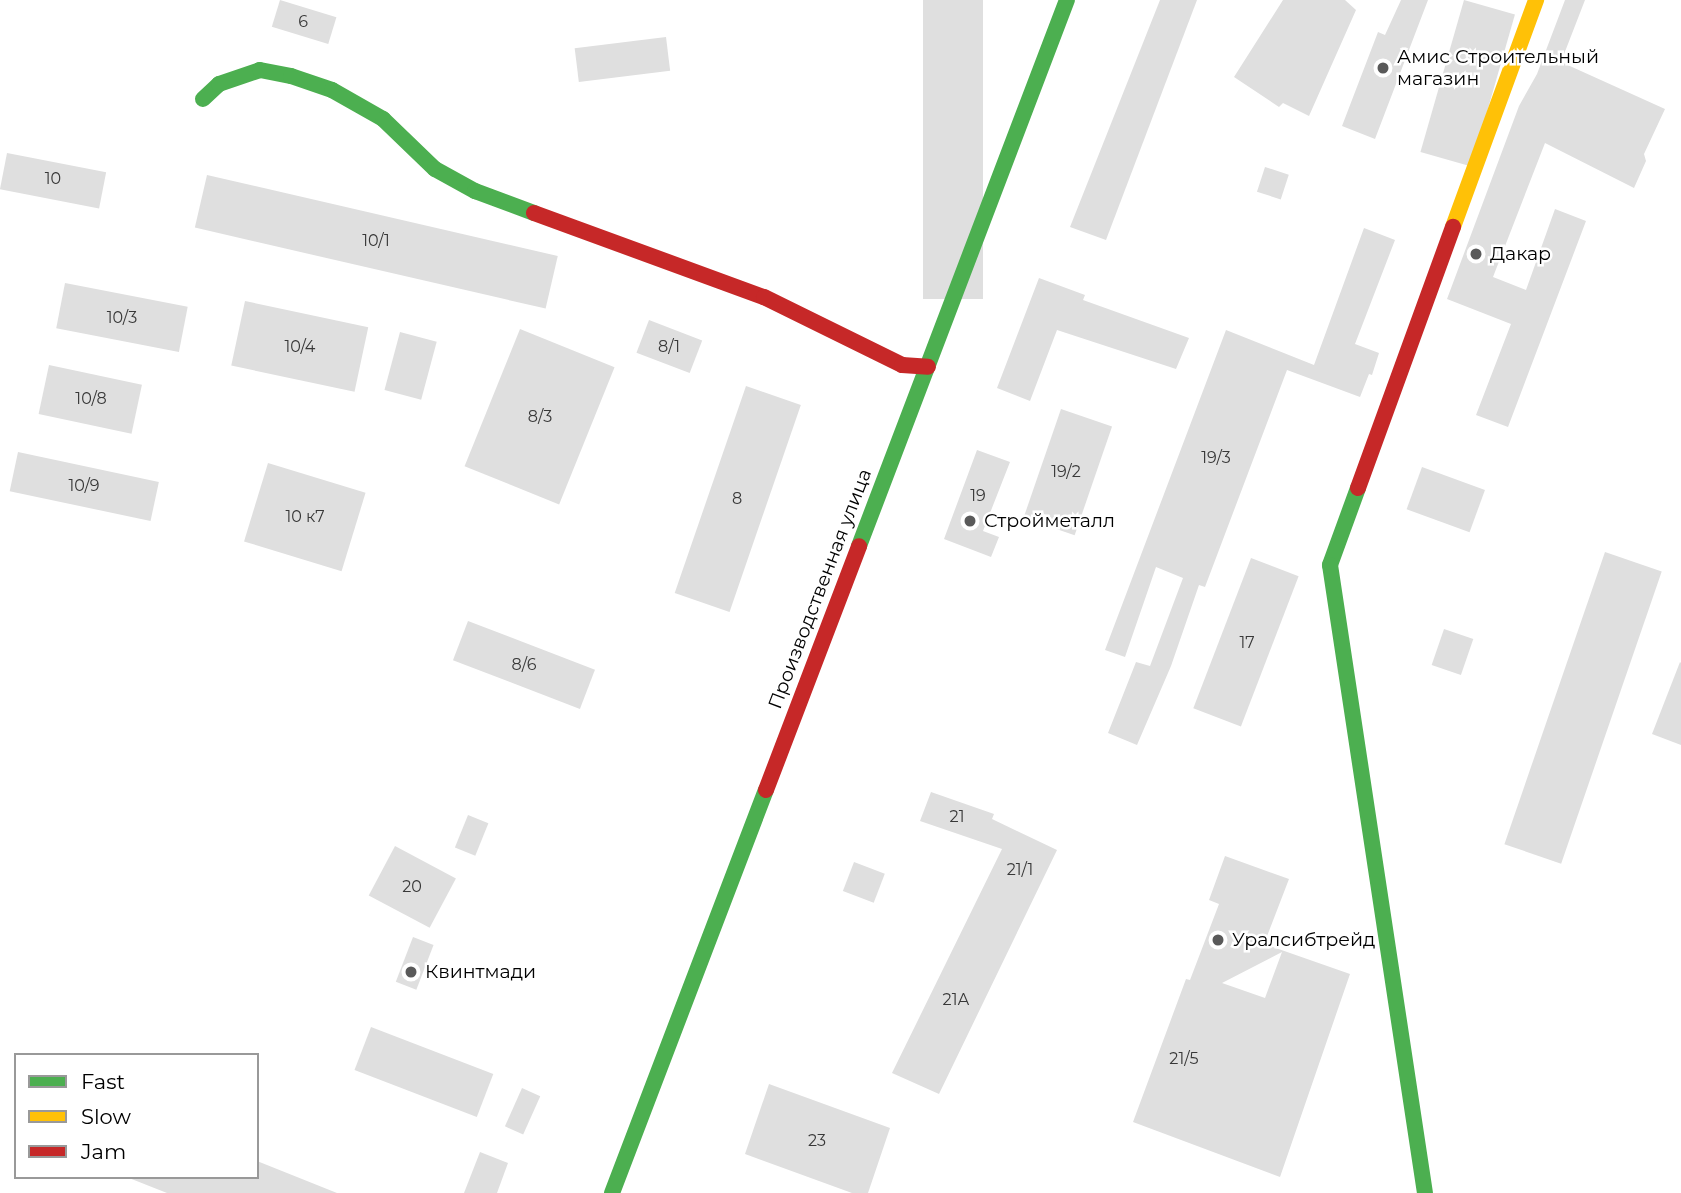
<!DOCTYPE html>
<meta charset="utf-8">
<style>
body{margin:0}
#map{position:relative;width:1681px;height:1193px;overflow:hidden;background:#fff;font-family:Montserrat,sans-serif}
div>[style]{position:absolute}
.building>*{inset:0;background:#dfdfdf;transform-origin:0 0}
.fast>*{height:16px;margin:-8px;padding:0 8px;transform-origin:8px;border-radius:8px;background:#4caf50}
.slow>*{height:16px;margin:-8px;padding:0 8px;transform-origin:8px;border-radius:8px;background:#ffc107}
.jam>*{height:16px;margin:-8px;padding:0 8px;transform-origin:8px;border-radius:8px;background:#c62828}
.dots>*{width:19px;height:19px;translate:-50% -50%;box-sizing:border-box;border:4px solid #fff;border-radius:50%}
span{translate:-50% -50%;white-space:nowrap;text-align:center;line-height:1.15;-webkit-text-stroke:5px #fff;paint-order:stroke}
.number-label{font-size:16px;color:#383838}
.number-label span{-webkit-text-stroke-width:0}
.poi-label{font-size:19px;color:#000}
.left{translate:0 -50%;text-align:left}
.street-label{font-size:19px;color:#000}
.legend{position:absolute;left:14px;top:1053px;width:245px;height:126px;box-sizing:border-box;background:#fff;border:2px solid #999;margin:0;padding:9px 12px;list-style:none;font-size:21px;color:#000}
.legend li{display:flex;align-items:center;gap:14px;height:35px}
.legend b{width:35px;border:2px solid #999}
</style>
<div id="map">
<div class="building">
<i style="left:280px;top:0;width:59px;height:28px;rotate:17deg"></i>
<i style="left:923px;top:0;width:60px;height:299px"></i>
<i style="clip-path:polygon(1160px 0,1197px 0,1106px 240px,1070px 227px)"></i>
<i style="clip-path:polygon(1283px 0,1345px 0,1356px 10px,1309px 116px,1283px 103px,1279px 107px,1234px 77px)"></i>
<i style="clip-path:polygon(1401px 0,1428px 0,1375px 139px,1342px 126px,1378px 32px,1385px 35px)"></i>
<i style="left:1464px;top:0;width:53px;height:158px;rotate:16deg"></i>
<i style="clip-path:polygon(1565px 0,1585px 0,1561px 62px,1665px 109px,1644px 154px,1646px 161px,1634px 188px,1545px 143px,1493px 277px,1526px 290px,1555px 209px,1586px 221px,1508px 427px,1476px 415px,1511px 324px,1447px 299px,1519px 106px,1537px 74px)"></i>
<i style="left:666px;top:37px;width:34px;height:92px;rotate:83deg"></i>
<i style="left:7px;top:153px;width:101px;height:37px;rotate:11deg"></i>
<i style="left:1265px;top:167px;width:25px;height:26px;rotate:18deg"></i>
<i style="left:207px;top:175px;width:360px;height:54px;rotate:13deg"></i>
<i style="clip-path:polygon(1364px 228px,1395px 240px,1355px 344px,1379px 353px,1372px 375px,1369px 374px,1360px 397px,1287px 370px,1205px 587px,1199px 585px,1171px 666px,1137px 745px,1108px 733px,1136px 662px,1150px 666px,1183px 578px,1156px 567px,1125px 657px,1105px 650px,1226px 330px,1314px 365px)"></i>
<i style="clip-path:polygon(1039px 278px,1085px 295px,1083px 300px,1189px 338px,1176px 369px,1057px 330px,1030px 401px,997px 388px)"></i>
<i style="left:65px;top:283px;width:125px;height:46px;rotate:11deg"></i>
<i style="left:245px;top:301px;width:126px;height:66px;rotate:12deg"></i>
<i style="left:649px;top:320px;width:57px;height:35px;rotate:21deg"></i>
<i style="left:520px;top:329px;width:102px;height:148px;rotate:22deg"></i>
<i style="left:400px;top:332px;width:38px;height:60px;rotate:15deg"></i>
<i style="left:49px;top:365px;width:95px;height:50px;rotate:12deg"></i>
<i style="left:746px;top:386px;width:58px;height:219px;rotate:19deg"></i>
<i style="left:1061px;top:409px;width:54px;height:115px;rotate:19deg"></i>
<i style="clip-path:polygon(977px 450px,1010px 462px,983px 531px,999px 537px,991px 557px,944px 539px)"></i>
<i style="left:18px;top:452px;width:144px;height:40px;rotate:12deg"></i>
<i style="left:268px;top:463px;width:102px;height:82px;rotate:17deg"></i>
<i style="left:1422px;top:467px;width:67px;height:45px;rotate:20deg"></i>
<i style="left:1605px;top:552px;width:60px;height:309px;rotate:19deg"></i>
<i style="left:1251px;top:558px;width:51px;height:161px;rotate:21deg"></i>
<i style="left:468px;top:621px;width:136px;height:42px;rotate:21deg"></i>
<i style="left:1444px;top:629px;width:31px;height:38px;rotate:19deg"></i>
<i style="clip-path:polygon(1680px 662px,1681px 663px,1681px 745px,1652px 734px)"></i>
<i style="clip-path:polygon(931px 792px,994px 814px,992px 819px,1057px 850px,939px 1094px,892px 1073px,1002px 849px,920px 821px)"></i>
<i style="left:468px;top:815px;width:22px;height:35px;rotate:22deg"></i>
<i style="left:395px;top:846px;width:69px;height:56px;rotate:28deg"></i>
<i style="clip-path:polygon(evenodd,1225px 856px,1289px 879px,1264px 944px,1350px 974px,1280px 1177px,1133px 1122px,1186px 979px,1190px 980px,1219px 904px,1209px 900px,1225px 856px,1282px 952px,1265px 998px,1222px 983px,1282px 952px)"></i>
<i style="left:854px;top:862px;width:33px;height:31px;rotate:21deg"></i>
<i style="left:413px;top:937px;width:22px;height:48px;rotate:21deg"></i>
<i style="left:371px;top:1027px;width:131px;height:46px;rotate:21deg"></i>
<i style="clip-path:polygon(769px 1084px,890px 1128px,868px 1193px,852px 1193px,745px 1154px)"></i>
<i style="left:522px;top:1088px;width:20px;height:42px;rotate:24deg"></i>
<i style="clip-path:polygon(480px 1152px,508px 1163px,497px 1193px,464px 1193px)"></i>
<i style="clip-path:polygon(257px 1161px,337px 1193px,167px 1193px,129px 1178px,257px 1177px)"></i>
</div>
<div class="fast">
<i style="left:203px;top:99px;width:22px;rotate:-43deg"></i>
<i style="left:219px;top:84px;width:43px;rotate:-18.9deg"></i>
<i style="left:260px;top:70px;width:32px;rotate:11deg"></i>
<i style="left:291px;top:76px;width:43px;rotate:18.9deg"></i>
<i style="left:332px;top:90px;width:59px;rotate:29.6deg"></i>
<i style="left:383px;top:119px;width:72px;rotate:43.9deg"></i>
<i style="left:435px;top:169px;width:46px;rotate:28.8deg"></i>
<i style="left:475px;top:191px;width:63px;rotate:20.4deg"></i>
<i style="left:1358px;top:488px;width:82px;rotate:110deg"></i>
<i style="left:1330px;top:565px;width:635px;rotate:81.4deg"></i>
<i style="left:859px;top:546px;width:584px;rotate:-69.15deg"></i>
<i style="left:612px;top:1193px;width:431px;rotate:-69.1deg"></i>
</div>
<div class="slow">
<i style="left:1453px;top:227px;width:242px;rotate:-69.9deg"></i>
</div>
<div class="jam">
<i style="left:534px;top:213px;width:245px;rotate:20.1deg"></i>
<i style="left:764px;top:297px;width:154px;rotate:26.2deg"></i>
<i style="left:902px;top:365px;width:26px;rotate:4deg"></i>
<i style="left:1358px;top:488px;width:278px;rotate:-70deg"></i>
<i style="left:766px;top:790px;width:261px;rotate:-69.1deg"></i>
</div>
<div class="dots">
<i style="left:1383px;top:68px;background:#595959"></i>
<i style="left:1476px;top:254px;background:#595959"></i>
<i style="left:970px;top:521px;background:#595959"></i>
<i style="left:1218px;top:940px;background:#595959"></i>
<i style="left:411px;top:972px;background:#595959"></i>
</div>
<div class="number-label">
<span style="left:303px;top:22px">6</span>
<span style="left:53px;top:179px">10</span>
<span style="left:376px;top:241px">10/1</span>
<span style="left:122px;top:318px">10/3</span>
<span style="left:300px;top:347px">10/4</span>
<span style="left:669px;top:347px">8/1</span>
<span style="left:91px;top:399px">10/8</span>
<span style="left:540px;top:417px">8/3</span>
<span style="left:1216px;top:458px">19/3</span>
<span style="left:1066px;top:472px">19/2</span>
<span style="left:84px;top:486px">10/9</span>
<span style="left:978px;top:496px">19</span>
<span style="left:737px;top:499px">8</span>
<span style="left:305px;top:517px">10 к7</span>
<span style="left:1247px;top:643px">17</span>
<span style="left:524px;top:665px">8/6</span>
<span style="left:957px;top:817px">21</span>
<span style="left:1020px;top:870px">21/1</span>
<span style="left:412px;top:887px">20</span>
<span style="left:956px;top:1000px">21А</span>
<span style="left:1184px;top:1059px">21/5</span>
<span style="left:817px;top:1141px">23</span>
</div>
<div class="poi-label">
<span class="left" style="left:1397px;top:68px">Амис Строительный<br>магазин</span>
<span class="left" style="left:1490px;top:254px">Дакар</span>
<span class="left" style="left:984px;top:521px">Стройметалл</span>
<span class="left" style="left:1232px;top:940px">Уралсибтрейд</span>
<span class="left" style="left:425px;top:972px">Квинтмади</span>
</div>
<div class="street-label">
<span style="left:820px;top:589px;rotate:-69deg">Производственная улица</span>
</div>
<ul class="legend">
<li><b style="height:9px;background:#4caf50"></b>Fast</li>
<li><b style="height:9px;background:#ffc107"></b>Slow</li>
<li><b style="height:9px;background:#c62828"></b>Jam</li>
</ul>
</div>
